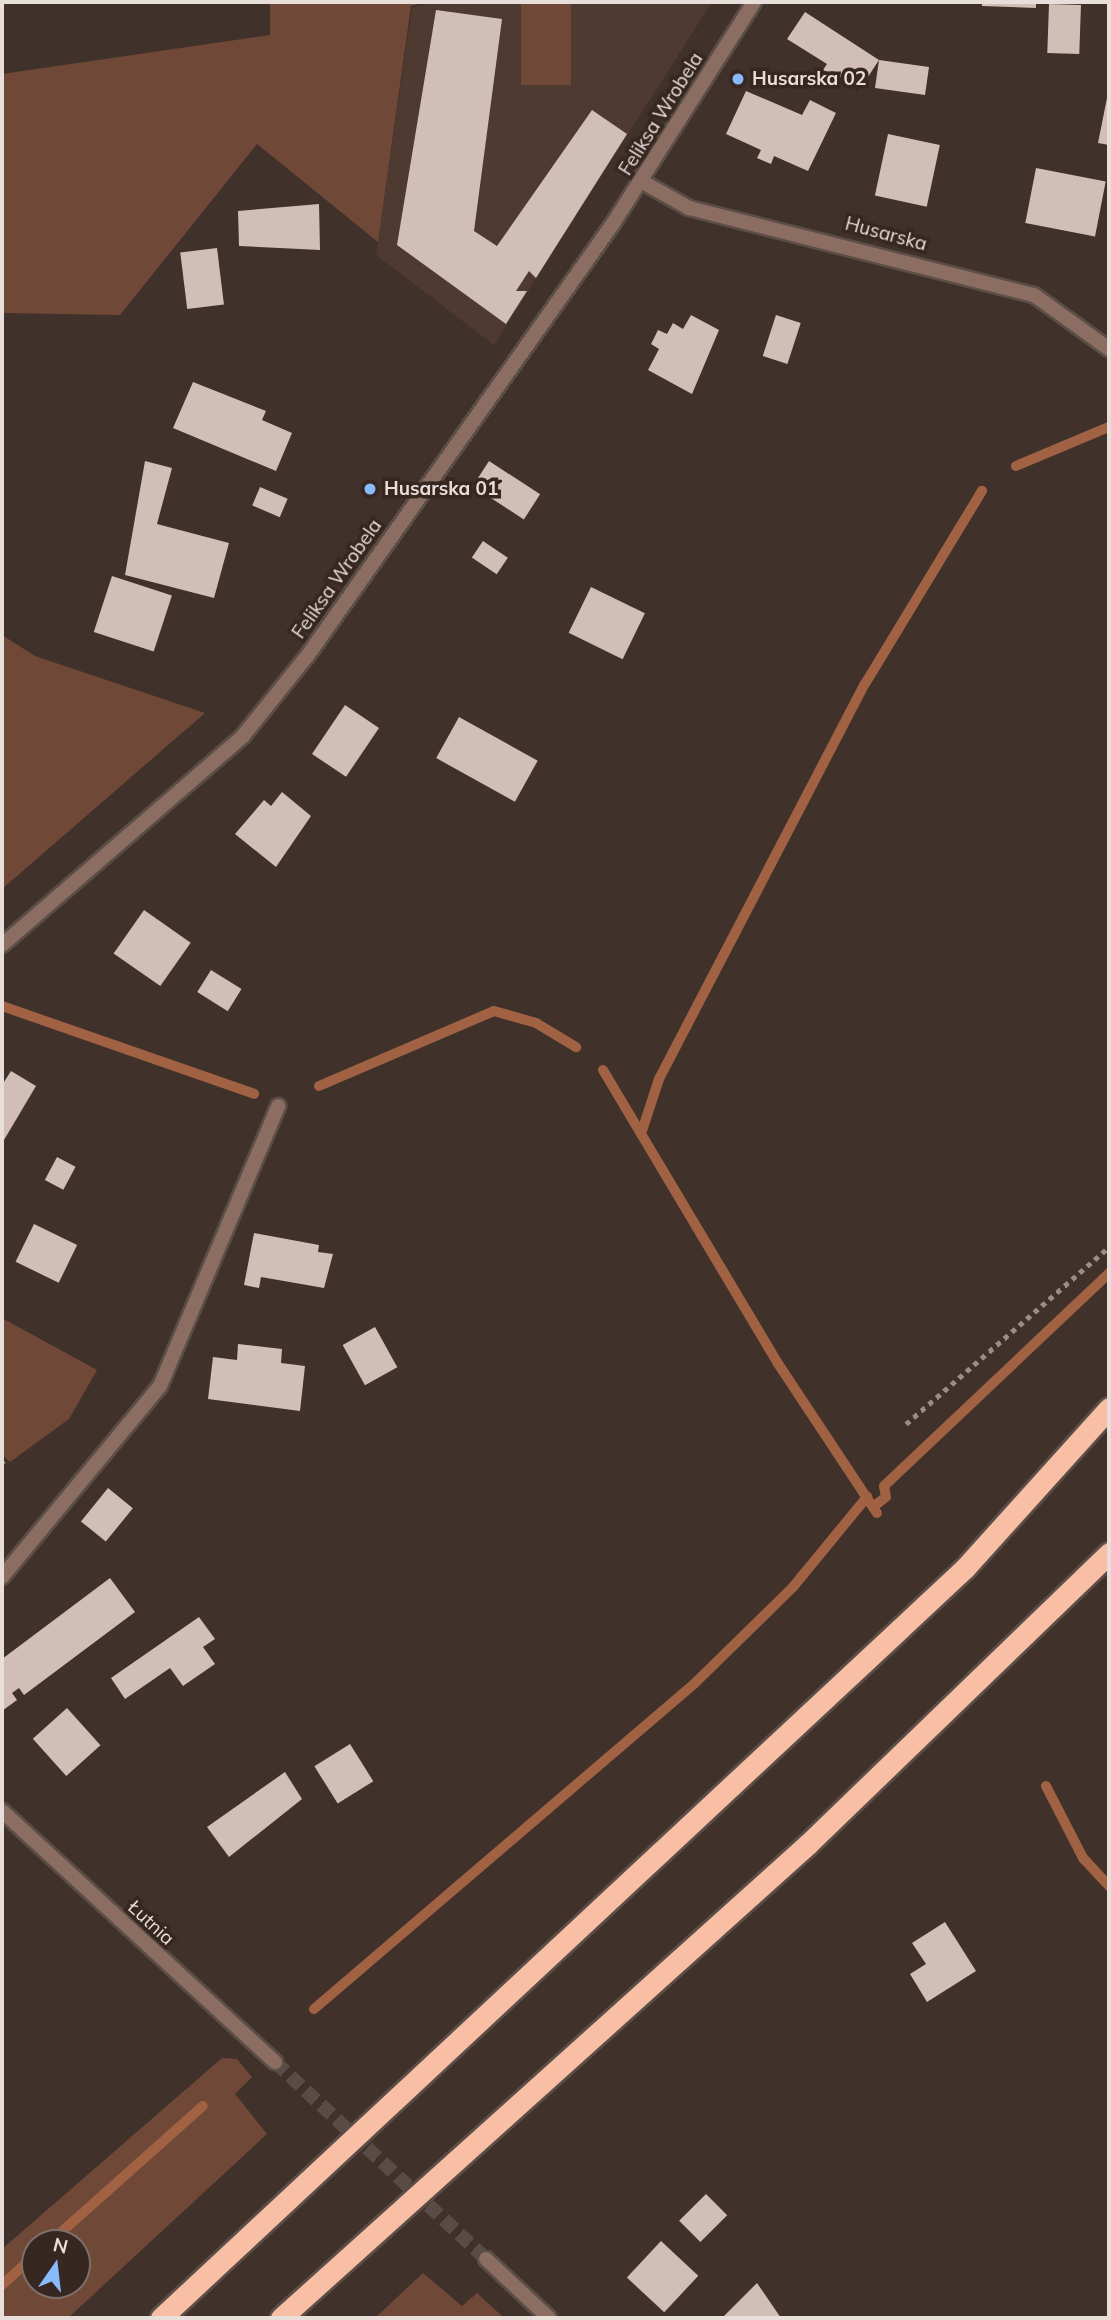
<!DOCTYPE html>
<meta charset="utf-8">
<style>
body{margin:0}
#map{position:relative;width:1111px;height:2320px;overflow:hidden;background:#40312b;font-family:Mulish,sans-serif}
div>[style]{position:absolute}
.built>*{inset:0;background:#4f3a31}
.green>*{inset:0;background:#704837;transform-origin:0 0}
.stream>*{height:10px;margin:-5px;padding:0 5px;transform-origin:5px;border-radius:5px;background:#a16143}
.building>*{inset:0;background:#d1beb6;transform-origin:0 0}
.minor-tunnel>*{height:14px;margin-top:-7px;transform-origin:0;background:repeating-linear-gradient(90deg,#594b45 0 14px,transparent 0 21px)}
.path>*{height:4.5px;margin-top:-2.25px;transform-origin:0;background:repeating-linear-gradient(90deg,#998d88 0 5px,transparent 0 10px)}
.roads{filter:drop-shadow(2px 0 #5b4d47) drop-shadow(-2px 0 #5b4d47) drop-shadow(0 2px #5b4d47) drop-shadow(0 -2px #5b4d47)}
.service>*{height:14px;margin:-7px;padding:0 7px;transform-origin:7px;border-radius:7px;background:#8b6e61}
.minor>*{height:14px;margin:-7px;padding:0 7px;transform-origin:7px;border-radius:7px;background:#8b6e61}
.motorway>*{height:21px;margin:-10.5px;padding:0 10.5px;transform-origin:10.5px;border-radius:10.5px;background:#f8bfa5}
.dots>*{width:19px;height:19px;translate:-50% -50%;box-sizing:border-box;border:4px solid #362721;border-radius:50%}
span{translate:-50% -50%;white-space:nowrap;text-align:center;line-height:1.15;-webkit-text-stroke:7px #362721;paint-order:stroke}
.poi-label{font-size:19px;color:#e8deda;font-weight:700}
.left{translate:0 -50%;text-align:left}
.street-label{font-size:19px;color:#e8deda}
.frame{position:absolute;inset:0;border:4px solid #e8deda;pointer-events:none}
.north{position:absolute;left:21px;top:2229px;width:70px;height:70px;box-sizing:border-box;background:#362721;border:2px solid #7d706b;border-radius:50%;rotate:14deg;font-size:19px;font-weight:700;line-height:28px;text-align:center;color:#e8deda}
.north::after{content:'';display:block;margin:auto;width:24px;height:32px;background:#88bbfc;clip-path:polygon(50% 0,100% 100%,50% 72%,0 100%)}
</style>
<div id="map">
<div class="built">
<i style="clip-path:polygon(435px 2px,712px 2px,494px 345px,376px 255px,412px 7px)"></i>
</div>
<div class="green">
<i style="clip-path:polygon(270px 2px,426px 2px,411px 6px,378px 242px,257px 144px,120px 315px,2px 313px,2px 74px,270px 35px)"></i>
<i style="left:521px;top:2px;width:50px;height:83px"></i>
<i style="clip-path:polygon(2px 635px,35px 656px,205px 713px,2px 889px)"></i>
<i style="clip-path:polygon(2px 1318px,97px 1370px,69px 1419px,10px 1462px,2px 1455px)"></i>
<i style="clip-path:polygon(evenodd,222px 2058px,237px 2059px,252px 2077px,235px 2094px,267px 2134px,68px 2318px,2px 2318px,2px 2249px,222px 2058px,77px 2243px,77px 2285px,35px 2285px,35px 2243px,77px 2243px)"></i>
<i style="clip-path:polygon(423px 2273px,462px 2306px,477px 2293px,504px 2318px,375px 2318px)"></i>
</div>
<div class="stream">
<i style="left:1016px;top:466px;width:101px;rotate:-22.8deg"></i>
<i style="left:2px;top:1006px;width:267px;rotate:19.2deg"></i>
<i style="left:603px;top:1070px;width:340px;rotate:59.2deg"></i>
<i style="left:777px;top:1362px;width:181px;rotate:56.5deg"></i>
<i style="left:319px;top:1086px;width:190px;rotate:-23.2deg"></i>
<i style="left:494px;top:1011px;width:44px;rotate:15.9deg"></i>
<i style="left:536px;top:1023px;width:47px;rotate:31deg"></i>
<i style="left:641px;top:1134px;width:58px;rotate:-71.9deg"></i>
<i style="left:659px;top:1079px;width:445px;rotate:-62.5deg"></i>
<i style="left:865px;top:684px;width:226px;rotate:-58.8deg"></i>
<i style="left:873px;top:1507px;width:16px;rotate:-38deg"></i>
<i style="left:886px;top:1497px;width:11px;rotate:-100deg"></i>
<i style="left:884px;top:1486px;width:310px;rotate:-43.4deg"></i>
<i style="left:1046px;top:1786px;width:81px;rotate:62.8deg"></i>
<i style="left:1083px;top:1858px;width:38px;rotate:47deg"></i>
<i style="left:314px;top:2009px;width:500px;rotate:-40.54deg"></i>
<i style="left:694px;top:1684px;width:139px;rotate:-44.4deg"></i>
<i style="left:793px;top:1587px;width:117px;rotate:-50.6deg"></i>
<i style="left:49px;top:2243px;width:206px;rotate:-41.7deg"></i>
<i style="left:2px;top:2285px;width:45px;rotate:-42.3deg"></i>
</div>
<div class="building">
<i style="clip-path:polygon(982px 2px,1036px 2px,1036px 8px,982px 6px)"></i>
<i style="left:1049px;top:4px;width:32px;height:49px;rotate:2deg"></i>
<i style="clip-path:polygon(436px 10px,502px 19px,474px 231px,497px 246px,592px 110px,627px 134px,536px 278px,529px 271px,516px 291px,527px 291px,506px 324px,397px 245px)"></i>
<i style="clip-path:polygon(805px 12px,879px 60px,929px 67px,925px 95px,875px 88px,879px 60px,862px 86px,823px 70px,827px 64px,787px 39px)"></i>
<i style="clip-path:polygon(746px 91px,802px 115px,810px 100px,836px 113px,808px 171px,774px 156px,771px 164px,757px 158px,761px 150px,726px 134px)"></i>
<i style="clip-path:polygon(1108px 93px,1109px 93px,1109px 145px,1098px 143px)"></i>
<i style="left:888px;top:134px;width:53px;height:63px;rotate:12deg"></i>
<i style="left:1036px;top:168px;width:71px;height:56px;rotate:11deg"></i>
<i style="clip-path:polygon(319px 204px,320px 250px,239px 246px,238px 211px)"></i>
<i style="left:217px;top:248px;width:57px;height:37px;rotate:83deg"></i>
<i style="clip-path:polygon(691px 315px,719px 330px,692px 394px,648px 370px,659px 349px,651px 344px,658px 330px,667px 334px,673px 323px,683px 329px)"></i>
<i style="left:776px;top:315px;width:26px;height:43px;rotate:18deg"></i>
<i style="clip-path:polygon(193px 382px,266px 411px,262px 420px,292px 433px,276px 471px,173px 428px)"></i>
<i style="clip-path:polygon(145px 461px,172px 468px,157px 524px,229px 543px,214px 598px,125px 575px)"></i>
<i style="left:489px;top:461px;width:61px;height:30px;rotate:33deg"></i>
<i style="left:260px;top:487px;width:30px;height:20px;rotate:23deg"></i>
<i style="left:483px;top:541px;width:30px;height:20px;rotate:34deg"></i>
<i style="left:112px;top:576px;width:63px;height:59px;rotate:18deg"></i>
<i style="left:591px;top:587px;width:60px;height:51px;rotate:26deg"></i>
<i style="left:345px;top:705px;width:41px;height:59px;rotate:34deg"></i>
<i style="left:459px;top:717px;width:90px;height:47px;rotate:29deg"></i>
<i style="clip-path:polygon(282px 792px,311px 816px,276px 867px,235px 834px,264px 800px,271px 806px)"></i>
<i style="left:144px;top:910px;width:57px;height:53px;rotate:35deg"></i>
<i style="left:211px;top:970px;width:36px;height:26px;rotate:32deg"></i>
<i style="clip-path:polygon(11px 1071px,36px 1086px,4px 1140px,2px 1085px)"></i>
<i style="left:57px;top:1157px;width:21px;height:26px;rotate:28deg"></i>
<i style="left:34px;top:1224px;width:48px;height:42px;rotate:26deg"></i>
<i style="clip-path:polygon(254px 1233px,319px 1245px,318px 1252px,333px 1254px,324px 1288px,261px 1277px,259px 1288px,244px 1285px)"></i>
<i style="left:375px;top:1327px;width:46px;height:37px;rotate:61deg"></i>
<i style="clip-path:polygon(238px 1344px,282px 1349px,281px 1363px,305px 1366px,300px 1411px,208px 1399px,213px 1357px,237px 1360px)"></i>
<i style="left:108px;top:1488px;width:32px;height:43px;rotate:39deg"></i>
<i style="clip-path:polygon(110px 1578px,135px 1612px,24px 1695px,19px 1688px,12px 1693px,17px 1700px,2px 1711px,2px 1659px)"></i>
<i style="clip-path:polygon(199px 1617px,215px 1639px,203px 1647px,215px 1664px,183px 1686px,170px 1668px,125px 1699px,111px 1678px)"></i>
<i style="left:67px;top:1708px;width:50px;height:46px;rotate:48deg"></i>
<i style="left:350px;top:1744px;width:44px;height:42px;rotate:58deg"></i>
<i style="clip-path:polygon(285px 1772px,302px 1799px,229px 1857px,207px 1827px)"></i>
<i style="clip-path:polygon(945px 1922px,976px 1971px,927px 2002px,910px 1974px,926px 1964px,912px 1943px)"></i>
<i style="left:706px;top:2194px;width:30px;height:38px;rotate:45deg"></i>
<i style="left:661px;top:2241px;width:51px;height:50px;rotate:43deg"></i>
<i style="clip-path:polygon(757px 2283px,781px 2318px,722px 2318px)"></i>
</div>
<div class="minor-tunnel">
<i style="left:275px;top:2062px;width:289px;rotate:43deg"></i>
</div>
<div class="path">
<i style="left:906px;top:1424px;width:269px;rotate:-41.1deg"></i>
<i style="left:2px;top:1462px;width:3px;rotate:45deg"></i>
</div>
<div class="roads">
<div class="service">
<i style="left:2px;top:1577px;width:248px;rotate:-50.4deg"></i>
<i style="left:160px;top:1386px;width:304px;rotate:-67.1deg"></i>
</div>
<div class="minor">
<i style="left:641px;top:181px;width:55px;rotate:29.4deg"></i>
<i style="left:689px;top:208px;width:356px;rotate:14.2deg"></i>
<i style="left:1034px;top:295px;width:92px;rotate:35.8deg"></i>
<i style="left:2px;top:945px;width:319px;rotate:-40.9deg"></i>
<i style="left:243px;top:736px;width:104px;rotate:-51.3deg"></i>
<i style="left:308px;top:655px;width:527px;rotate:-54.74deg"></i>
<i style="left:612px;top:225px;width:264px;rotate:-57.5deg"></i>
<i style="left:2px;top:1811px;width:371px;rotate:42.6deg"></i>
<i style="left:486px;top:2259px;width:86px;rotate:43.1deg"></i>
</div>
<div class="motorway">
<i style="left:161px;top:2318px;width:1100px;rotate:-43.01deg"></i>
<i style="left:965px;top:1568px;width:215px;rotate:-48deg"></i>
<i style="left:281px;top:2318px;width:709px;rotate:-41.97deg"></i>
<i style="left:808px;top:1844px;width:419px;rotate:-44deg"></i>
</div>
</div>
<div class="dots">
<i style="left:738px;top:79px;background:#88bbfc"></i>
<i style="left:370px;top:489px;background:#88bbfc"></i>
</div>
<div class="poi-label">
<span class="left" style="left:752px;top:79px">Husarska 02</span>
<span class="left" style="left:384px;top:489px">Husarska 01</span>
</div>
<div class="street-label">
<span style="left:661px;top:114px;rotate:-58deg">Feliksa Wrobela</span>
<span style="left:886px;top:234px;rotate:15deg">Husarska</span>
<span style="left:337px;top:579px;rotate:-55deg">Feliksa Wrobela</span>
<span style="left:151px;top:1923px;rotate:43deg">Łutnia</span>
</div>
<div class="frame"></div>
<div class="north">N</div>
</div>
